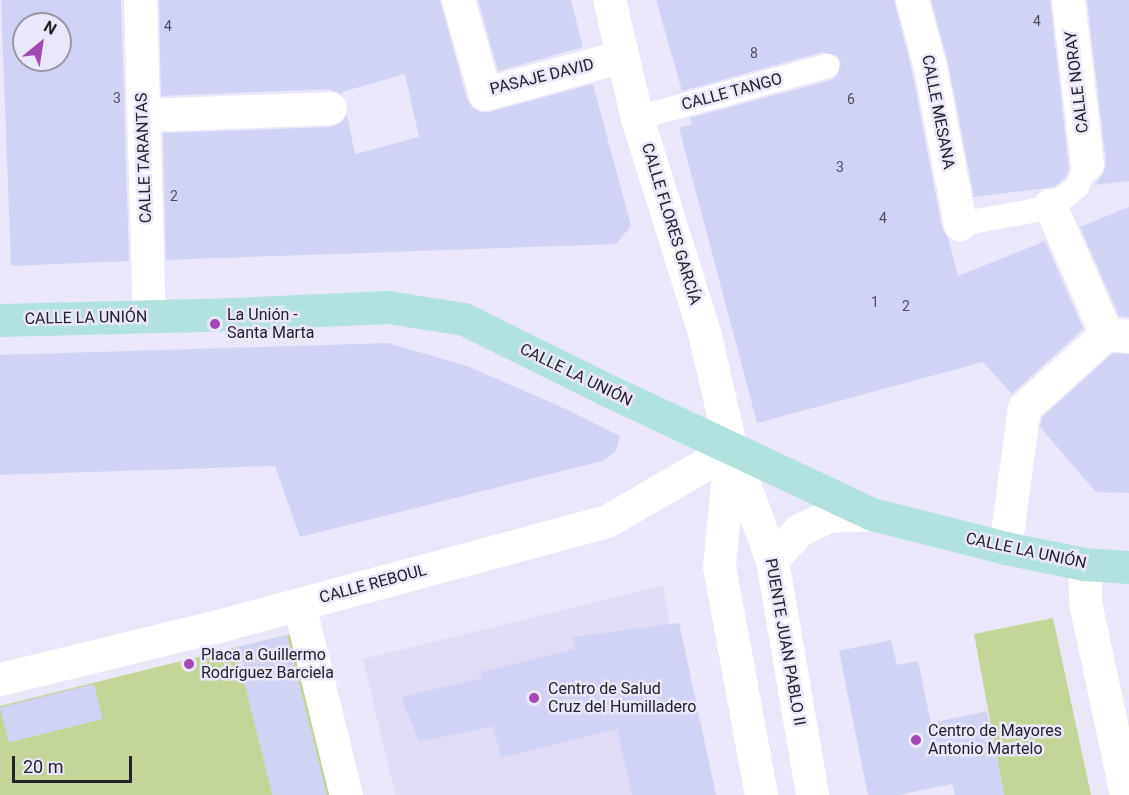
<!DOCTYPE html>
<meta charset="utf-8">
<style>
body{margin:0}
#map{position:relative;width:1129px;height:795px;overflow:hidden;background:#ebe7fa;font-family:Roboto,sans-serif}
div>[style]{position:absolute}
.built>*{inset:0;background:#e1dcf6}
.green>*{inset:0;background:#c3d698}
.building>*{inset:0;background:#d0d3f3;transform-origin:0 0}
.service>*{height:24px;margin:-12px;padding:0 12px;transform-origin:12px;border-radius:12px;background:#fff}
.pedestrian>*{height:33px;margin:-16.5px;padding:0 16.5px;transform-origin:16.5px;border-radius:16.5px;background:#fff}
.minor>*{height:33px;margin:-16.5px;padding:0 16.5px;transform-origin:16.5px;border-radius:16.5px;background:#fff}
.tertiary>*{height:33px;margin:-16.5px;padding:0 16.5px;transform-origin:16.5px;border-radius:16.5px;background:#fff}
.secondary>*{height:33px;margin:-16.5px;padding:0 16.5px;transform-origin:16.5px;border-radius:16.5px;background:#b2e2dd}
.dots>*{width:16px;height:16px;translate:-50% -50%;box-sizing:border-box;border:3px solid #ebe7fa;border-radius:50%}
span{translate:-50% -50%;white-space:nowrap;text-align:center;line-height:1.15;-webkit-text-stroke:5px #ebe7fa;paint-order:stroke}
.number-label{font-size:14px;color:#4f4f5c}
.number-label span{-webkit-text-stroke-width:0}
.street-label{font-size:16px;color:#242329}
.poi-label{font-size:16px;color:#242329}
.left{translate:0 -50%;text-align:left}
.north{position:absolute;left:12px;top:12px;width:60px;height:60px;box-sizing:border-box;background:#ebe7fa;border:2px solid #9b99a6;border-radius:50%;rotate:30deg;font-size:16px;font-weight:700;line-height:24px;text-align:center;color:#242329}
.north::after{content:'';display:block;margin:auto;width:21px;height:27px;background:#a249b4;clip-path:polygon(50% 0,100% 100%,50% 72%,0 100%)}
.scale{position:absolute;left:12px;top:756px;width:120px;height:27px;box-sizing:border-box;border:3px solid #242329;border-top:0;padding-left:8px;font-size:18px;line-height:21px;white-space:nowrap;color:#242329;-webkit-text-stroke:4px #ebe7fa;paint-order:stroke}
</style>
<div id="map">
<div class="built">
<i style="clip-path:polygon(663px 585px,670px 626px,679px 624px,716px 795px,395px 795px,363px 659px)"></i>
</div>
<div class="green">
<i style="clip-path:polygon(1053px 618px,1091px 795px,1004px 795px,974px 634px)"></i>
<i style="clip-path:polygon(290px 634px,330px 795px,0 795px,0 706px)"></i>
</div>
<div class="building">
<i style="clip-path:polygon(evenodd,1px 0,121px 0,129px 261px,11px 266px,1px 0,24px 24px,60px 24px,60px 60px,24px 60px,24px 24px)"></i>
<i style="clip-path:polygon(159px 0,440px 0,467px 99px,472px 107px,480px 112px,490px 112px,593px 84px,631px 226px,616px 244px,166px 260px,163px 133px,331px 127px,340px 123px,347px 115px,355px 154px,419px 137px,405px 74px,342px 92px,343px 95px,329px 89px,161px 96px)"></i>
<i style="clip-path:polygon(478px 0,571px 0,583px 47px,498px 71px)"></i>
<i style="clip-path:polygon(656px 0,894px 0,912px 71px,942px 228px,948px 238px,958px 276px,1045px 241px,1083px 329px,1012px 394px,983px 362px,757px 423px,679px 128px,692px 124px,690px 118px,831px 80px,837px 76px,841px 63px,837px 56px,823px 52px,682px 91px)"></i>
<i style="clip-path:polygon(931px 0,1050px 0,1069px 169px,1065px 178px,1054px 187px,974px 197px,948px 63px)"></i>
<i style="clip-path:polygon(1087px 0,1129px 0,1129px 181px,1094px 185px,1104px 172px,1106px 162px)"></i>
<i style="clip-path:polygon(1129px 207px,1129px 317px,1119px 316px,1080px 227px)"></i>
<i style="clip-path:polygon(388px 343px,467px 366px,557px 405px,620px 436px,616px 451px,603px 461px,300px 537px,275px 466px,0 475px,0 355px)"></i>
<i style="clip-path:polygon(1113px 353px,1129px 354px,1129px 493px,1096px 492px,1040px 427px,1042px 417px)"></i>
<i style="clip-path:polygon(679px 623px,716px 795px,632px 795px,617px 729px,501px 758px,493px 726px,419px 742px,401px 697px,482px 678px,481px 672px,575px 649px,573px 637px)"></i>
<i style="left:287px;top:635px;width:165px;height:53px;rotate:76deg"></i>
<i style="clip-path:polygon(891px 640px,897px 665px,918px 661px,931px 723px,987px 711px,1004px 795px,955px 795px,952px 784px,898px 795px,868px 795px,839px 651px)"></i>
<i style="left:94px;top:684px;width:36px;height:97px;rotate:76deg"></i>
</div>
<div class="service">
<i style="left:637px;top:118px;width:197px;rotate:-15.3deg"></i>
<i style="left:960px;top:224px;width:79px;rotate:-10.2deg"></i>
<i style="left:1038px;top:210px;width:23px;rotate:-23deg"></i>
<i style="left:1059px;top:201px;width:23px;rotate:-38deg"></i>
<i style="left:1077px;top:187px;width:25px;rotate:-67deg"></i>
</div>
<div class="pedestrian">
<i style="left:458px;top:0;width:98px;rotate:74deg"></i>
<i style="left:485px;top:94px;width:142px;rotate:-15.5deg"></i>
<i style="left:1050px;top:205px;width:141px;rotate:66.5deg"></i>
<i style="left:1005px;top:548px;width:141px;rotate:-82.3deg"></i>
<i style="left:1024px;top:408px;width:110px;rotate:-42.1deg"></i>
<i style="left:1106px;top:334px;width:23px;rotate:5deg"></i>
</div>
<div class="minor">
<i style="left:140px;top:0;width:316px;rotate:88.4deg"></i>
<i style="left:912px;top:0;width:69px;rotate:75deg"></i>
<i style="left:930px;top:67px;width:160px;rotate:79.2deg"></i>
<i style="left:1068px;top:0;width:165px;rotate:83.4deg"></i>
<i style="left:143px;top:115px;width:187px;rotate:-2.1deg"></i>
<i style="left:1084px;top:564px;width:38px;rotate:88deg"></i>
<i style="left:1085px;top:602px;width:197px;rotate:78deg"></i>
<i style="left:299px;top:604px;width:197px;rotate:76.2deg"></i>
<i style="left:0;top:679px;width:224px;rotate:-13.7deg"></i>
<i style="left:218px;top:626px;width:403px;rotate:-15.1deg"></i>
<i style="left:607px;top:521px;width:143px;rotate:-30.1deg"></i>
<i style="left:731px;top:449px;width:120px;rotate:-103deg"></i>
<i style="left:704px;top:332px;width:224px;rotate:-107.4deg"></i>
<i style="left:637px;top:118px;width:121px;rotate:-103.3deg"></i>
</div>
<div class="tertiary">
<i style="left:731px;top:449px;width:118px;rotate:69.7deg"></i>
<i style="left:772px;top:560px;width:238px;rotate:80.3deg"></i>
<i style="left:730px;top:457px;width:110px;rotate:95.8deg"></i>
<i style="left:719px;top:566px;width:233px;rotate:79.6deg"></i>
<i style="left:772px;top:560px;width:40px;rotate:-48deg"></i>
<i style="left:799px;top:530px;width:33px;rotate:-25deg"></i>
<i style="left:829px;top:516px;width:43px;rotate:-2.7deg"></i>
</div>
<div class="secondary">
<i style="left:0;top:320px;width:210px;rotate:-1.4deg"></i>
<i style="left:210px;top:315px;width:178px;rotate:-2.6deg"></i>
<i style="left:388px;top:307px;width:77px;rotate:9deg"></i>
<i style="left:464px;top:319px;width:157px;rotate:26.4deg"></i>
<i style="left:605px;top:389px;width:295px;rotate:25.1deg"></i>
<i style="left:872px;top:514px;width:137px;rotate:14.3deg"></i>
<i style="left:1005px;top:548px;width:81px;rotate:11.4deg"></i>
<i style="left:1084px;top:564px;width:45px;rotate:3.8deg"></i>
</div>
<div class="dots">
<i style="left:215px;top:324px;background:#a249b4"></i>
<i style="left:189px;top:664px;background:#a249b4"></i>
<i style="left:534px;top:698px;background:#a249b4"></i>
<i style="left:916px;top:740px;background:#a249b4"></i>
</div>
<div class="number-label">
<span style="left:1037px;top:21px">4</span>
<span style="left:168px;top:26px">4</span>
<span style="left:754px;top:53px">8</span>
<span style="left:117px;top:98px">3</span>
<span style="left:851px;top:99px">6</span>
<span style="left:840px;top:167px">3</span>
<span style="left:174px;top:196px">2</span>
<span style="left:883px;top:218px">4</span>
<span style="left:875px;top:302px">1</span>
<span style="left:906px;top:306px">2</span>
</div>
<div class="street-label">
<span style="left:542px;top:77px;rotate:-14deg">PASAJE DAVID</span>
<span style="left:1077px;top:82px;rotate:-97deg">CALLE NORAY</span>
<span style="left:732px;top:92px;rotate:-15deg">CALLE TANGO</span>
<span style="left:938px;top:112px;rotate:79deg">CALLE MESANA</span>
<span style="left:144px;top:158px;rotate:-92deg">CALLE TARANTAS</span>
<span style="left:671px;top:224px;rotate:73deg">CALLE FLORES GARCÍA</span>
<span style="left:86px;top:318px;rotate:-1deg">CALLE LA UNIÓN</span>
<span style="left:576px;top:375px;rotate:26deg">CALLE LA UNIÓN</span>
<span style="left:1026px;top:551px;rotate:12deg">CALLE LA UNIÓN</span>
<span style="left:373px;top:584px;rotate:-15deg">CALLE REBOUL</span>
<span style="left:785px;top:642px;rotate:80deg">PUENTE JUAN PABLO II</span>
</div>
<div class="poi-label">
<span class="left" style="left:227px;top:324px">La Unión -<br>Santa Marta</span>
<span class="left" style="left:201px;top:664px">Placa a Guillermo<br>Rodríguez Barciela</span>
<span class="left" style="left:548px;top:698px">Centro de Salud<br>Cruz del Humilladero</span>
<span class="left" style="left:928px;top:740px">Centro de Mayores<br>Antonio Martelo</span>
</div>
<div class="north">N</div>
<div class="scale">20 m</div>
</div>
